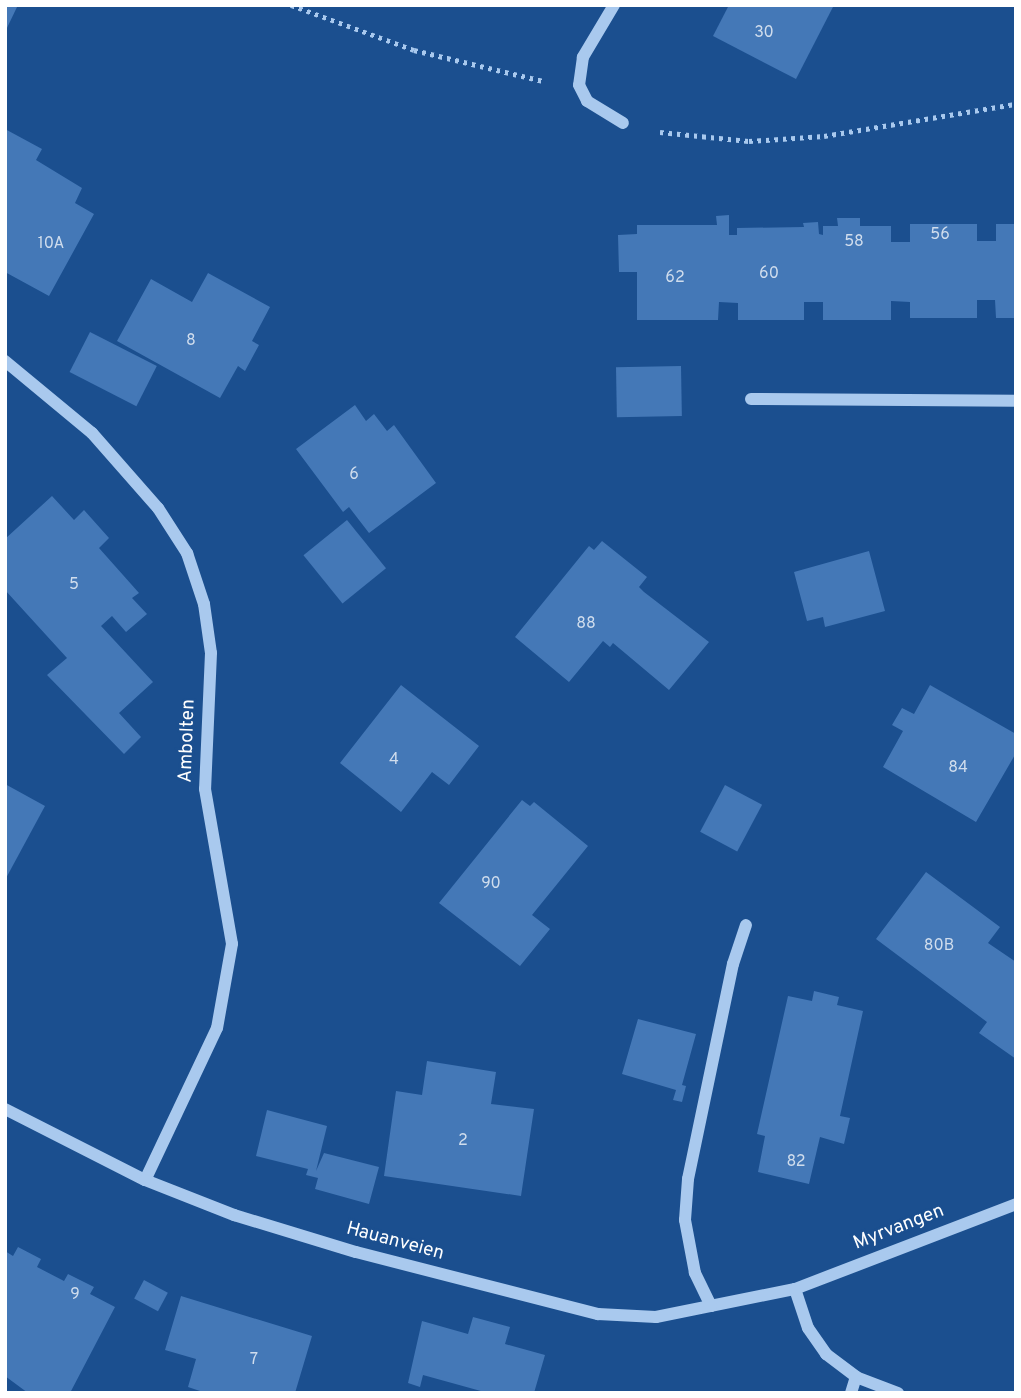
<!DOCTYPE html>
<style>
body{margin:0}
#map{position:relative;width:1021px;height:1398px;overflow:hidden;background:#1b4f8f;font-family:Overpass,sans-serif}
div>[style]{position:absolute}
.building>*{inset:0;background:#4478b7;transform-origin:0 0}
.path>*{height:4.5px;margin-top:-2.25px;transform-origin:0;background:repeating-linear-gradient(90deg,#a9c9ee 0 3.5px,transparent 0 8.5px)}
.minor>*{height:12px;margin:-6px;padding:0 6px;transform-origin:6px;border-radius:6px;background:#a9c9ee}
span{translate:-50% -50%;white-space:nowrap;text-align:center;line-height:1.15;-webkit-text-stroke:5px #1b4f8f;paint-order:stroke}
.number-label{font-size:16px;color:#d0dded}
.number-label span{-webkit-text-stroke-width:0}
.street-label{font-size:19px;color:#fff}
.frame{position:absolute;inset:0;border:7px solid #fff;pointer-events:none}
</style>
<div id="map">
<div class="building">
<i style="clip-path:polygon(5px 5px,18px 5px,5px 32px)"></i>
<i style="clip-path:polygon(729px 5px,834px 5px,796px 79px,713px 36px)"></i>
<i style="clip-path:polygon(5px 129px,42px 149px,36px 160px,82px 188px,75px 203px,94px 214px,49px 296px,5px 272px)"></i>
<i style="clip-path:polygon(729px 215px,729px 235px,737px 235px,737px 228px,804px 227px,803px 223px,818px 222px,819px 234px,823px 235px,823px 226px,838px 226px,837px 218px,860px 218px,860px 226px,891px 226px,891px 242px,910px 242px,910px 224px,977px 224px,977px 241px,996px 241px,996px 224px,1016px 224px,1016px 318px,996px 318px,995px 300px,977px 300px,977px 318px,910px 318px,910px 302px,891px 301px,891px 320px,823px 320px,823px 302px,804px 302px,804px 320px,738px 320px,738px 303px,719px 302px,718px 320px,637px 320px,637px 272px,619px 272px,618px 235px,637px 234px,637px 225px,717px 225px,716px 216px)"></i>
<i style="clip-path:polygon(208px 273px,270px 307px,252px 341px,259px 345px,245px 371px,238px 366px,220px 398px,117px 341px,151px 279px,192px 302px)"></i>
<i style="left:90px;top:332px;width:75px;height:45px;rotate:27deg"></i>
<i style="left:681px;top:366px;width:50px;height:65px;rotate:89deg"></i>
<i style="clip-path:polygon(355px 405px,366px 421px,374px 414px,387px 431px,394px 425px,436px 483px,369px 533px,349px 507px,343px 512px,296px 449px)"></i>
<i style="clip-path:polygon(52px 496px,74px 520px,84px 510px,109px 538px,99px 548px,139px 593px,132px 598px,147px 614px,126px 632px,112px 616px,101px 626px,153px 682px,119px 713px,141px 737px,124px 754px,47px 675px,67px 658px,5px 590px,5px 539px)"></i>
<i style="left:347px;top:520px;width:62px;height:56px;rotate:51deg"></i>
<i style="clip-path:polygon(602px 541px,647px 577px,639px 587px,644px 592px,709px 642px,669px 690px,613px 643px,610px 647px,603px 641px,569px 682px,515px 637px,589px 546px,594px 550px)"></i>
<i style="clip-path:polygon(869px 551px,885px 611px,825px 627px,823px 617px,807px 621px,794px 572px)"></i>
<i style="clip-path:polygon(401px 685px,479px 746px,449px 785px,432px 772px,401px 812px,340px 763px)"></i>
<i style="clip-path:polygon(930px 685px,1016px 734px,1016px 753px,976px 822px,883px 767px,903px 731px,892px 725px,902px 708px,914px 714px)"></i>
<i style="clip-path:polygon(5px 784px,45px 806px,5px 880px)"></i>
<i style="left:725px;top:785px;width:42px;height:53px;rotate:28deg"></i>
<i style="clip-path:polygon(522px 800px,530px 806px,534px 802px,588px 846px,532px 915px,550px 929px,520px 966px,439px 903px)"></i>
<i style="clip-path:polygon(926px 872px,1000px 927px,988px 943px,1016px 962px,1016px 1059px,979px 1033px,987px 1022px,876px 939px)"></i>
<i style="clip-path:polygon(814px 991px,839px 997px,837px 1005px,863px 1011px,840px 1116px,850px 1118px,844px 1144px,820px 1137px,809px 1184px,758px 1172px,765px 1136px,757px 1134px,788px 996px,812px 1001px)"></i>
<i style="clip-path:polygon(638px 1019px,696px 1034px,682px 1085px,686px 1086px,682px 1102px,673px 1100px,676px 1090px,622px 1074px)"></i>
<i style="clip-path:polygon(427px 1061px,496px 1072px,491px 1104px,534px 1109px,521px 1196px,384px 1176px,396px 1091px,422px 1095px)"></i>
<i style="clip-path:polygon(267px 1110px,327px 1126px,316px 1171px,324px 1153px,379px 1167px,369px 1204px,315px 1189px,318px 1178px,306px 1175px,308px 1169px,256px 1156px)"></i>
<i style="clip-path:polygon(18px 1247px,41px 1259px,37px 1267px,64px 1281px,68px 1274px,94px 1287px,90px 1294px,115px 1307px,70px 1393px,28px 1393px,5px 1376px,5px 1251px,13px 1256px)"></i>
<i style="left:144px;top:1280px;width:27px;height:21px;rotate:28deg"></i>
<i style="clip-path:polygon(181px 1296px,312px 1336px,295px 1393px,206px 1393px,188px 1387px,196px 1359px,165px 1350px)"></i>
<i style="clip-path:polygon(473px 1317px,510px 1327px,505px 1344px,545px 1355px,534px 1393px,488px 1393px,423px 1375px,420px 1387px,408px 1383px,422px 1321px,468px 1334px)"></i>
</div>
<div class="path">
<i style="left:291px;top:5px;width:131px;rotate:20.1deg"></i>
<i style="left:414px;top:50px;width:133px;rotate:13.5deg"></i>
<i style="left:660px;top:132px;width:89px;rotate:5.8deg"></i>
<i style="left:749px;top:141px;width:75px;rotate:-3.8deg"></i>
<i style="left:824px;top:136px;width:195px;rotate:-9.5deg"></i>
</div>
<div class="minor">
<i style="left:614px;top:5px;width:61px;rotate:120.8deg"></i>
<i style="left:583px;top:57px;width:28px;rotate:98deg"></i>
<i style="left:579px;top:85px;width:18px;rotate:63deg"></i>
<i style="left:587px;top:101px;width:42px;rotate:31.4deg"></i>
<i style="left:5px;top:361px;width:113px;rotate:39.6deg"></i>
<i style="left:92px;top:433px;width:100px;rotate:48.7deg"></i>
<i style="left:158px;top:508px;width:54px;rotate:57.2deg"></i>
<i style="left:187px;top:553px;width:54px;rotate:71.6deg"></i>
<i style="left:204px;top:604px;width:49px;rotate:81.9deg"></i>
<i style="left:211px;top:653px;width:136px;rotate:92.5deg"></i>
<i style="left:205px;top:789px;width:157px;rotate:80.1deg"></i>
<i style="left:232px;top:944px;width:85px;rotate:100.1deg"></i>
<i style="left:217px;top:1028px;width:168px;rotate:115.3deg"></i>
<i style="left:751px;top:399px;width:265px;rotate:0.4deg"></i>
<i style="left:5px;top:1109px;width:157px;rotate:26.9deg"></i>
<i style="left:145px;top:1180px;width:96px;rotate:21.5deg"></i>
<i style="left:234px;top:1215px;width:127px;rotate:16.9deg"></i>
<i style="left:356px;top:1252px;width:250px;rotate:14.4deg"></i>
<i style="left:598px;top:1314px;width:58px;rotate:3deg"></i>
<i style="left:656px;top:1317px;width:142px;rotate:-11.4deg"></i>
<i style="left:795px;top:1289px;width:237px;rotate:-21deg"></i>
<i style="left:795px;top:1289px;width:41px;rotate:71.6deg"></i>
<i style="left:808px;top:1328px;width:32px;rotate:55deg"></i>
<i style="left:826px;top:1354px;width:38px;rotate:37deg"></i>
<i style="left:856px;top:1377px;width:45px;rotate:20.9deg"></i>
<i style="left:711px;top:1306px;width:37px;rotate:-116deg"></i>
<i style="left:695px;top:1273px;width:54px;rotate:-100.7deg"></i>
<i style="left:685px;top:1220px;width:41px;rotate:-85.8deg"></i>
<i style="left:688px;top:1179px;width:220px;rotate:-78.2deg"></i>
<i style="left:733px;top:964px;width:41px;rotate:-71.6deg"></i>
<i style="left:851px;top:1393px;width:17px;rotate:-73deg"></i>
</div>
<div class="number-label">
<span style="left:764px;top:33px">30</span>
<span style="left:940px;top:235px">56</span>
<span style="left:854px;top:242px">58</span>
<span style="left:51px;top:244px">10A</span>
<span style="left:769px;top:274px">60</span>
<span style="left:675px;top:278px">62</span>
<span style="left:191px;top:341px">8</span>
<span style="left:354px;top:475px">6</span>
<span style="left:74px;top:585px">5</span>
<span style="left:586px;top:624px">88</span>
<span style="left:394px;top:760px">4</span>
<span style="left:958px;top:768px">84</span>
<span style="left:491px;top:884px">90</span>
<span style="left:939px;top:946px">80B</span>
<span style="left:463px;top:1141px">2</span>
<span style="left:796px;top:1162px">82</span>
<span style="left:75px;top:1295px">9</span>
<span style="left:254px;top:1360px">7</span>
</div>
<div class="street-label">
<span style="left:188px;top:741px;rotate:-88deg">Ambolten</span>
<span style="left:899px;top:1228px;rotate:-21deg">Myrvangen</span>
<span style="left:395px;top:1242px;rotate:15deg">Hauanveien</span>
</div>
<div class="frame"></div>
</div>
